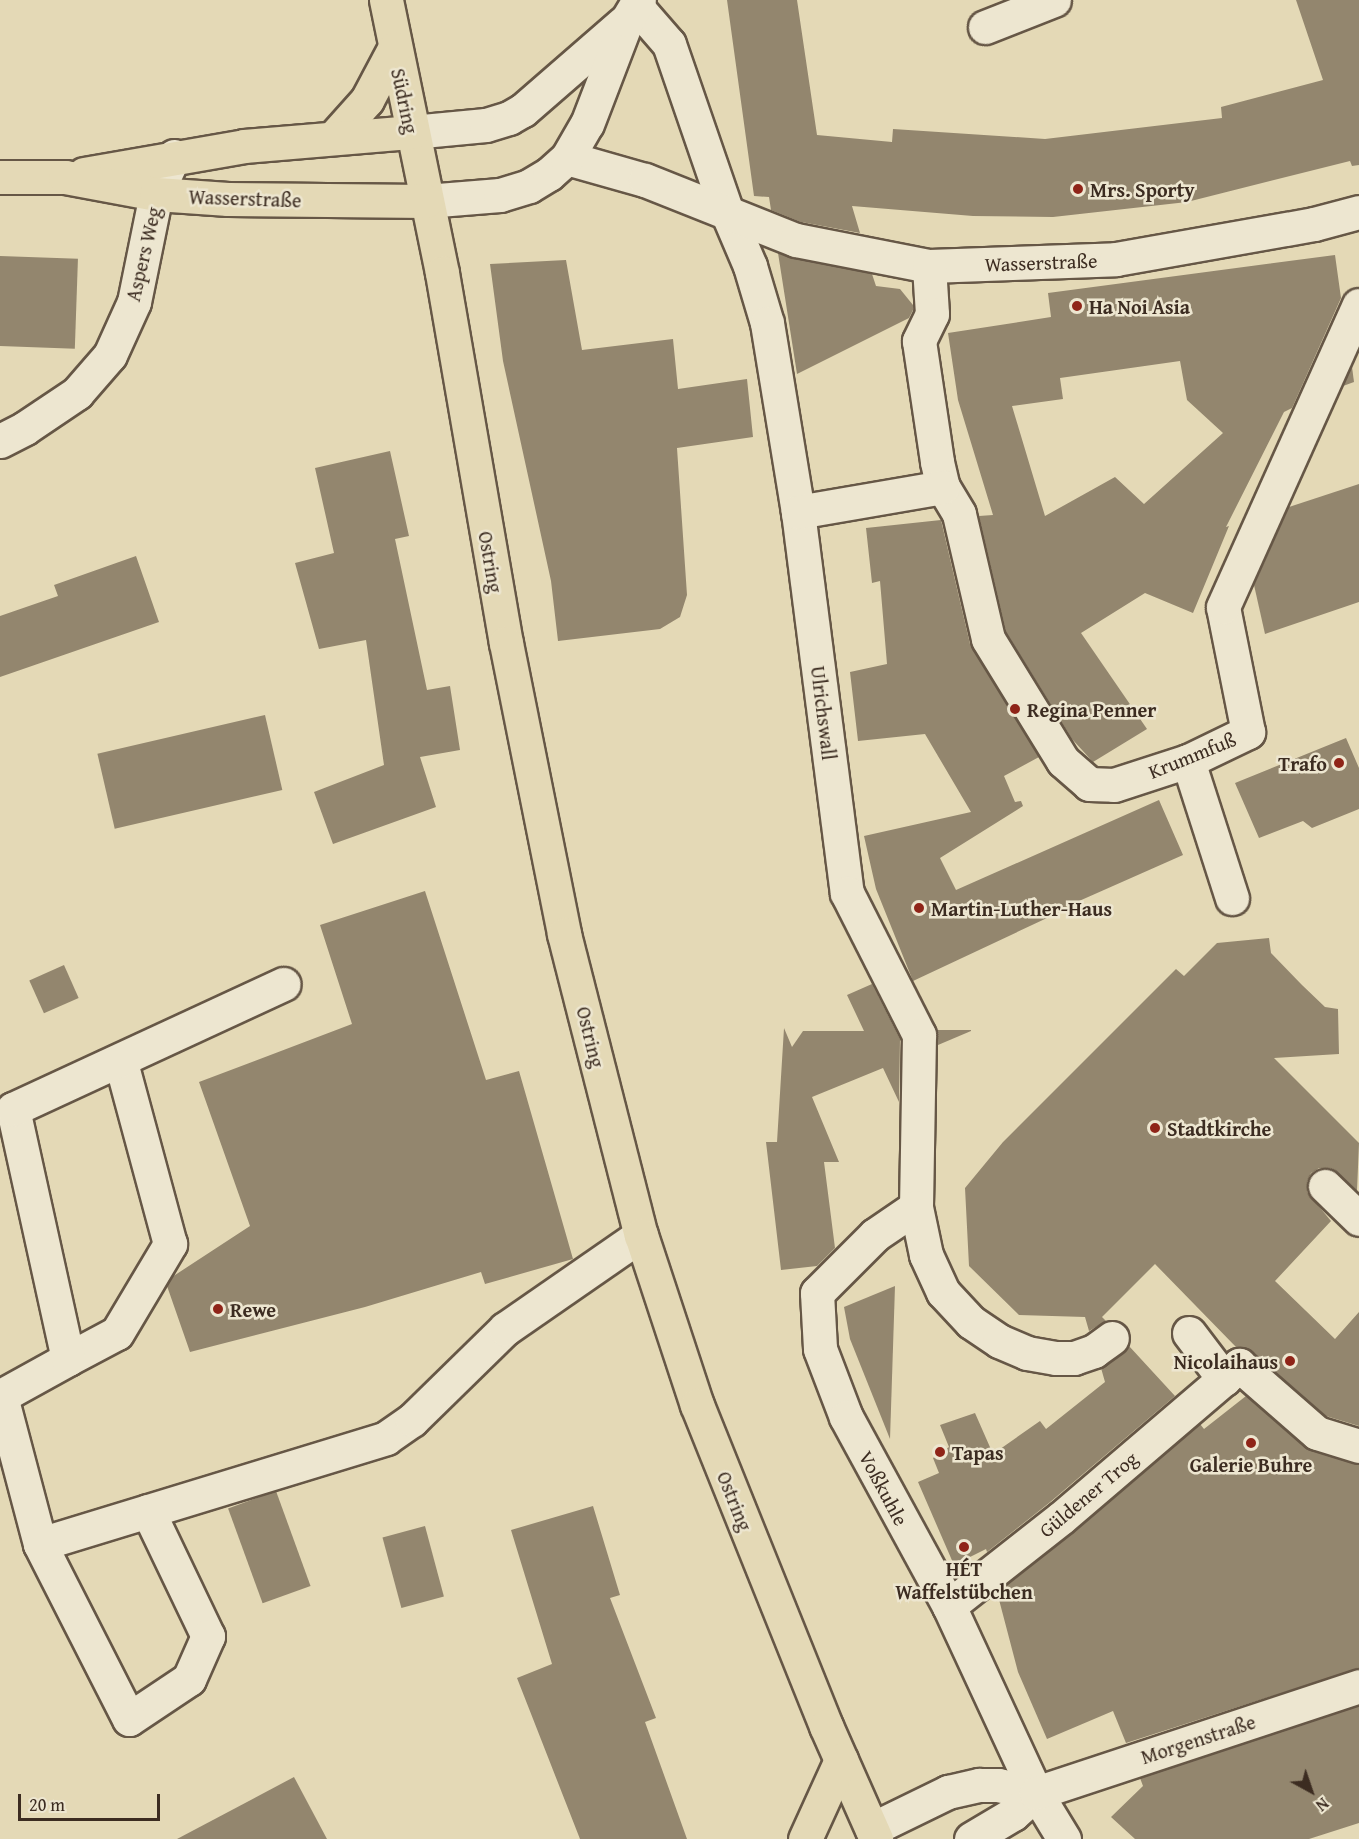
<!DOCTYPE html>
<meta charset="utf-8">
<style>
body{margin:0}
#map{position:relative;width:1359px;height:1839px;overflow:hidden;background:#e4d9b6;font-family:"Gentium Book Plus",serif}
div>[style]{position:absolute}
.building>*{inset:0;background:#93866e;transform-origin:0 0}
.roads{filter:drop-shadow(2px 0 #665746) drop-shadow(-2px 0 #665746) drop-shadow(0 2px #665746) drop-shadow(0 -2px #665746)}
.minor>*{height:33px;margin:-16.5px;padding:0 16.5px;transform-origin:16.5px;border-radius:16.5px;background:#ede6d0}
.major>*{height:33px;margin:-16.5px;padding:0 16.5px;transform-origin:16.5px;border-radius:16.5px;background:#e4d9b6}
.dots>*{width:16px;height:16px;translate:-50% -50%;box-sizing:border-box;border:3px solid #ede6d0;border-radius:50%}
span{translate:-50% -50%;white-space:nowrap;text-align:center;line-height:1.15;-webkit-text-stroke:5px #ede6d0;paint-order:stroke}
.street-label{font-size:20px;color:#3c2c21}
.poi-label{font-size:20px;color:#3c2c21;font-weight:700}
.left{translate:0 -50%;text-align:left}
.right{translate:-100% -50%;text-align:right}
.north{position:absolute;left:1281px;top:1761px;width:60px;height:60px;-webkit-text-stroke:4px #ede6d0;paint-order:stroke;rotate:140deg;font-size:16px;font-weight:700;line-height:24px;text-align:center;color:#3c2c21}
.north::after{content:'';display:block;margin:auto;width:21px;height:27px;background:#3c2c21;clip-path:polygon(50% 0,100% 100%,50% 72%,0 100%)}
.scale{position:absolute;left:18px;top:1794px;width:142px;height:27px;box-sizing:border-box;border:3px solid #3c2c21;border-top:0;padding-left:8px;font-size:18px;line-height:21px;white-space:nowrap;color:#3c2c21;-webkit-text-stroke:4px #ede6d0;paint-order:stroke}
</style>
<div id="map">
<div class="building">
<i style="clip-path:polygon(727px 0,797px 0,817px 135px,892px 142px,893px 129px,1045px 139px,1222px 118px,1221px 107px,1323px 80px,1296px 0,1359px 0,1359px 165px,1352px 166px,1350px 161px,1187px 202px,1053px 217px,973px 216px,852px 206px,860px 233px,801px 222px,771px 210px,769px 197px,754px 196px)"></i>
<i style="clip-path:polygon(778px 253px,792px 258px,872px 274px,876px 286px,900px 289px,913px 305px,913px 310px,909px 318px,797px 374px)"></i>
<i style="clip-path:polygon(evenodd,1335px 255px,1341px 298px,1292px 408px,1284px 412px,1226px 527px,1229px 526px,1193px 613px,1145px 593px,1081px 633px,1147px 729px,1093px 762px,1072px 739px,1006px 632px,979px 516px,993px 515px,958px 400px,948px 333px,1051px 317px,1048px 293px,1335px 255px,1180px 361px,1187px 400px,1223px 433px,1144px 504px,1115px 477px,1045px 516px,1012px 406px,1063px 399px,1060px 378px,1180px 361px)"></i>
<i style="left:0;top:256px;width:78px;height:90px;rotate:2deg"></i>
<i style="clip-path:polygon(566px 260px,582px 350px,673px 339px,678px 389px,747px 379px,753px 437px,677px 448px,687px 595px,680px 617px,660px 629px,558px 641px,551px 581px,503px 361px,490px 264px)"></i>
<i style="clip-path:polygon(1352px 367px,1354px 382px,1343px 386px)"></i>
<i style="clip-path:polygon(390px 451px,409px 536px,395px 539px,427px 690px,450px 686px,460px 750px,420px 757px,436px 807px,333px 844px,314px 792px,384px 765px,366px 640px,319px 649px,295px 563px,334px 553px,315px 468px)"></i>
<i style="clip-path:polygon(1359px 484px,1359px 602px,1265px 634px,1254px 585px,1289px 507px)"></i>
<i style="clip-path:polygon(941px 520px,970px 644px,1039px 757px,1004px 776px,1015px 802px,1021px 801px,1023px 806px,940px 858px,956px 890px,1159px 800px,1183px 855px,1061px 909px,1062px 911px,913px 981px,876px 889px,864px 836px,971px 812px,925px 734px,858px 741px,850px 672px,887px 664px,880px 581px,872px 583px,866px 528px)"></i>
<i style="clip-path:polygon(136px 556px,159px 622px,0 677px,0 616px,58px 596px,54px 585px)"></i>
<i style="left:265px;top:715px;width:77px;height:172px;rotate:77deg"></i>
<i style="clip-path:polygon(1346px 738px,1359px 768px,1359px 809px,1312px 828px,1303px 821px,1259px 838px,1235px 783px)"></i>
<i style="clip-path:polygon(425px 891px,486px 1080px,519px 1071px,573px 1259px,485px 1284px,481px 1272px,365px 1307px,190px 1352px,167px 1286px,172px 1277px,250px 1226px,199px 1082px,352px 1024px,320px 925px)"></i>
<i style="clip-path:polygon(1269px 938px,1271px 953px,1302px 985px,1325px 1007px,1338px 1009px,1339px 1054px,1274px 1058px,1359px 1143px,1357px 1191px,1330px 1168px,1319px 1168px,1311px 1173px,1307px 1182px,1307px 1192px,1331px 1221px,1275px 1281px,1335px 1339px,1359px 1312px,1359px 1426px,1326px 1416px,1251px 1351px,1236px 1347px,1155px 1264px,1102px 1317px,1106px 1321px,1089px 1331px,1085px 1317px,1019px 1315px,969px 1266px,965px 1188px,1003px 1142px,1176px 969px,1184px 976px,1217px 943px)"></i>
<i style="left:64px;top:965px;width:36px;height:38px;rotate:66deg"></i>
<i style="clip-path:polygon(872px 984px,900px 1039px,899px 1102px,883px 1068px,812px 1097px,839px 1162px,824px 1162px,835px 1248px,817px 1266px,781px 1270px,766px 1142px,777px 1142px,784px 1028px,792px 1047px,803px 1031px,864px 1031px,847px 995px)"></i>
<i style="clip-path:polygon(937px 1030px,971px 1030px,971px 1031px,938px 1045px)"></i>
<i style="clip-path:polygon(895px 1286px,890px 1439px,850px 1339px,844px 1307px)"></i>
<i style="clip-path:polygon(1129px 1346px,1175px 1396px,1049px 1503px,987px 1552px,986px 1549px,954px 1565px,918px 1482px,939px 1473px,933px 1458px,949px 1447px,940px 1425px,975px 1413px,993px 1454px,1040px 1421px,1046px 1429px,1105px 1382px,1101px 1368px)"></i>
<i style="clip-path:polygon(1246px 1396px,1305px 1447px,1359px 1464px,1359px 1668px,1126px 1743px,1113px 1711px,1047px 1739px,1018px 1672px,997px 1592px,1073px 1533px,1200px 1424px,1204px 1429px)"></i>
<i style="left:276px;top:1491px;width:101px;height:51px;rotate:70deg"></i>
<i style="clip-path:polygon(593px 1506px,620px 1595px,610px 1598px,656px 1718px,645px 1722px,687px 1839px,580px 1839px,517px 1678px,552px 1664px,511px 1530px)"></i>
<i style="left:425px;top:1526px;width:73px;height:44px;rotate:75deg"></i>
<i style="clip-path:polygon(1359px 1706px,1359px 1823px,1309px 1839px,1135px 1839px,1111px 1817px,1143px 1786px,1140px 1778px)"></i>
<i style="clip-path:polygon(294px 1777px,327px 1839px,177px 1839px)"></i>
</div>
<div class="roads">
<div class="minor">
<i style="left:636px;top:6px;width:50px;rotate:49deg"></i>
<i style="left:669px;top:44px;width:178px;rotate:71deg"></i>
<i style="left:727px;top:212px;width:59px;rotate:66.9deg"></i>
<i style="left:750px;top:266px;width:59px;rotate:73.4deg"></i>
<i style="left:767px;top:323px;width:192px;rotate:80.7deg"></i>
<i style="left:798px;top:512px;width:384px;rotate:82.7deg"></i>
<i style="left:847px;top:893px;width:159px;rotate:63.1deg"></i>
<i style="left:919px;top:1035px;width:172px;rotate:91deg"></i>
<i style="left:916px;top:1207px;width:49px;rotate:78.2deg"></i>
<i style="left:926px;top:1255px;width:41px;rotate:65.3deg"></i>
<i style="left:943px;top:1292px;width:41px;rotate:47deg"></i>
<i style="left:971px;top:1322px;width:34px;rotate:34deg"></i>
<i style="left:999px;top:1341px;width:30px;rotate:23deg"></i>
<i style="left:1027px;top:1353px;width:29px;rotate:10deg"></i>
<i style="left:1056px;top:1358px;width:18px"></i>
<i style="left:1074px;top:1358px;width:21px;rotate:-19deg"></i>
<i style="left:1094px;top:1351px;width:22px;rotate:-36deg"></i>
<i style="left:985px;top:27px;width:74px;rotate:-21.4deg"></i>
<i style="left:412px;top:132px;width:74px;rotate:-5.4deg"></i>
<i style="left:486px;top:125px;width:24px;rotate:-17deg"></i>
<i style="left:509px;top:118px;width:16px;rotate:-30deg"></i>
<i style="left:523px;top:110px;width:133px;rotate:-41deg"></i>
<i style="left:567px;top:158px;width:81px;rotate:15.8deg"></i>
<i style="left:645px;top:180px;width:162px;rotate:21.7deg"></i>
<i style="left:796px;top:240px;width:136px;rotate:11.1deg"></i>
<i style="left:929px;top:266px;width:187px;rotate:-2.1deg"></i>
<i style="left:1116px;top:259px;width:201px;rotate:-10deg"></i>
<i style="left:1314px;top:224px;width:47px;rotate:-14.9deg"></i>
<i style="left:426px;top:201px;width:74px;rotate:-4.6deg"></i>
<i style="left:500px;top:195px;width:30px;rotate:-17deg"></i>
<i style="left:529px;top:186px;width:23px;rotate:-31deg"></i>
<i style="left:549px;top:174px;width:24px;rotate:-42deg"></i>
<i style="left:567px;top:158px;width:39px;rotate:-60deg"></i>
<i style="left:587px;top:124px;width:111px;rotate:-69deg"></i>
<i style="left:627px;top:20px;width:23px;rotate:-59deg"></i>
<i style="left:929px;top:266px;width:48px;rotate:86.4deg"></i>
<i style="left:932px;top:314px;width:30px;rotate:116deg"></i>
<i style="left:919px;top:341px;width:122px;rotate:81.5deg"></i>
<i style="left:937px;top:462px;width:26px;rotate:77deg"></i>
<i style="left:943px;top:487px;width:31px;rotate:59deg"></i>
<i style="left:959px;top:514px;width:128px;rotate:76.9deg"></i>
<i style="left:988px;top:639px;width:143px;rotate:58.4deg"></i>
<i style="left:1063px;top:761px;width:35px;rotate:41deg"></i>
<i style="left:1089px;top:784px;width:25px;rotate:2deg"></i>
<i style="left:1114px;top:785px;width:78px;rotate:-18deg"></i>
<i style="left:1188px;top:761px;width:67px;rotate:-25.8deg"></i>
<i style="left:1248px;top:732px;width:127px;rotate:-101.3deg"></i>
<i style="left:1223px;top:607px;width:331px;rotate:-65.8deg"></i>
<i style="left:0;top:441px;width:28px;rotate:-27deg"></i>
<i style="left:25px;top:428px;width:63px;rotate:-33.9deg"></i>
<i style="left:77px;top:393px;width:50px;rotate:-49deg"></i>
<i style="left:110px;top:355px;width:58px;rotate:-65.6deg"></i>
<i style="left:134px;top:302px;width:110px;rotate:-78.5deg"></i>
<i style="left:156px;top:194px;width:42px;rotate:-64.7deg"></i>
<i style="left:798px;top:512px;width:147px;rotate:-9.8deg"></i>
<i style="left:1188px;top:761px;width:144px;rotate:72.2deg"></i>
<i style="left:1325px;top:1186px;width:47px;rotate:44.1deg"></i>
<i style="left:916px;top:1207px;width:50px;rotate:145.7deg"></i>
<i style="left:875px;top:1235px;width:82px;rotate:135deg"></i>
<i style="left:817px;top:1293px;width:56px;rotate:86.9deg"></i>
<i style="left:820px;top:1349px;width:73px;rotate:69.1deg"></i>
<i style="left:846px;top:1417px;width:215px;rotate:61.4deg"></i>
<i style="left:949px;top:1606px;width:206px;rotate:65.1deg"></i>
<i style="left:1036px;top:1793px;width:54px;rotate:58.7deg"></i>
<i style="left:1189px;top:1333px;width:58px;rotate:52.7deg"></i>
<i style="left:1224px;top:1379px;width:21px;rotate:-43deg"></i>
<i style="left:1239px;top:1365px;width:103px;rotate:41.1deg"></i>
<i style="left:1317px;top:1433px;width:44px;rotate:17.2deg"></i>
<i style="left:68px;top:1359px;width:55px;rotate:-28deg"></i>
<i style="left:117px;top:1333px;width:104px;rotate:-59.2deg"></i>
<i style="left:170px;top:1244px;width:188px;rotate:-105.1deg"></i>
<i style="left:148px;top:1511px;width:139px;rotate:64.4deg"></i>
<i style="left:208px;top:1636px;width:47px;rotate:113.8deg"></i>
<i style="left:189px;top:1679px;width:72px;rotate:146.3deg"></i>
<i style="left:129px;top:1719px;width:196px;rotate:-117deg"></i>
<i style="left:40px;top:1544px;width:153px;rotate:-104.8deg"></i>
<i style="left:1px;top:1396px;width:77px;rotate:-28.9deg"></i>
<i style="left:68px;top:1359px;width:256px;rotate:-102.4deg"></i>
<i style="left:13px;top:1109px;width:298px;rotate:-24.8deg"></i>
<i style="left:40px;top:1544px;width:362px;rotate:-17deg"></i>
<i style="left:386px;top:1438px;width:32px;rotate:-35deg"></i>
<i style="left:412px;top:1420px;width:130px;rotate:-44.4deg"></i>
<i style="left:505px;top:1329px;width:165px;rotate:-34.7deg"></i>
<i style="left:949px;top:1606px;width:142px;rotate:-38.2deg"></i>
<i style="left:1061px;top:1518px;width:214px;rotate:-40.5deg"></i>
<i style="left:872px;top:1829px;width:85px;rotate:-26deg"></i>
<i style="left:948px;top:1792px;width:32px;rotate:-13deg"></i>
<i style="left:979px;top:1785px;width:19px"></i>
<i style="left:998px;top:1785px;width:39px;rotate:12deg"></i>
<i style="left:971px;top:1839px;width:49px;rotate:-30.8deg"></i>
<i style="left:1013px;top:1814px;width:31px;rotate:-42deg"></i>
<i style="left:1036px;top:1793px;width:340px;rotate:-18.3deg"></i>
</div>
<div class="major">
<i style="left:386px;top:0;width:279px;rotate:78.4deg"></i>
<i style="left:442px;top:273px;width:375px;rotate:80.2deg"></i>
<i style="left:506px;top:643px;width:297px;rotate:78.7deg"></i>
<i style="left:564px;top:934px;width:311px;rotate:75.7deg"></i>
<i style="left:641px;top:1235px;width:179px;rotate:71.8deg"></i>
<i style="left:697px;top:1405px;width:346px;rotate:68.1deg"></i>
<i style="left:826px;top:1726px;width:124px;rotate:66.1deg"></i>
<i style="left:333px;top:138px;width:51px;rotate:-48.2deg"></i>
<i style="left:367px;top:100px;width:58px;rotate:-62.1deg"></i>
<i style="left:84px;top:174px;width:162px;rotate:-9.9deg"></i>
<i style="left:244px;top:146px;width:169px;rotate:-4.8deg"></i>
<i style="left:0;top:177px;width:65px"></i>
<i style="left:65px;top:177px;width:93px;rotate:10.6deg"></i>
<i style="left:156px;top:194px;width:72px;rotate:4deg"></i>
<i style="left:228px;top:199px;width:198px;rotate:0.6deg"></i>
<i style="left:805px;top:1839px;width:87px;rotate:-65.5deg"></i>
</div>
</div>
<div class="dots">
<i style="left:1078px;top:189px;background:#8f2418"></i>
<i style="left:1077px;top:306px;background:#8f2418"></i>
<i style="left:1015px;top:709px;background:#8f2418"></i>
<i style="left:1339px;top:763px;background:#8f2418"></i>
<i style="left:919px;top:908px;background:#8f2418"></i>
<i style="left:1155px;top:1128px;background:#8f2418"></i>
<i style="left:218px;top:1309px;background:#8f2418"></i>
<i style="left:1290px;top:1361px;background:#8f2418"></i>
<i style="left:1251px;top:1443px;background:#8f2418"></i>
<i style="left:940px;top:1452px;background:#8f2418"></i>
<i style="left:964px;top:1547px;background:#8f2418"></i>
</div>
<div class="street-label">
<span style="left:405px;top:101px;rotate:78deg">Südring</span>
<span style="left:245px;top:198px;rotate:2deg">Wasserstraße</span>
<span style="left:143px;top:254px;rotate:-77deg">Aspers Weg</span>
<span style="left:1041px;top:262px;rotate:-2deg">Wasserstraße</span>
<span style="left:491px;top:562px;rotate:80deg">Ostring</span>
<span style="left:824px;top:713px;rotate:83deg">Ulrichswall</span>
<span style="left:1192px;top:755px;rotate:-22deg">Krummfuß</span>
<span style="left:591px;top:1037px;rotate:76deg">Ostring</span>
<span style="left:884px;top:1488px;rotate:62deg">Voßkuhle</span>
<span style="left:1088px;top:1494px;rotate:-40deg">Güldener Trog</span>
<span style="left:735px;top:1501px;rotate:68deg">Ostring</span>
<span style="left:1198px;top:1739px;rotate:-18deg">Morgenstraße</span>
</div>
<div class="poi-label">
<span class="left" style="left:1090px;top:189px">Mrs. Sporty</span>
<span class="left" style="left:1089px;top:306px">Ha Noi Asia</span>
<span class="left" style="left:1027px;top:709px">Regina Penner</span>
<span class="right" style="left:1327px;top:763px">Trafo</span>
<span class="left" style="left:931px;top:908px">Martin-Luther-Haus</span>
<span class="left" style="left:1167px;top:1128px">Stadtkirche</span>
<span class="left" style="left:230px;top:1309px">Rewe</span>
<span class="right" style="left:1278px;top:1361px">Nicolaihaus</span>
<span class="left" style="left:952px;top:1452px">Tapas</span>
<span style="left:1251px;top:1464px">Galerie Buhre</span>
<span style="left:964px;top:1580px">HÉT<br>Waffelstübchen</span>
</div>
<div class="north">N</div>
<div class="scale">20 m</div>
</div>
